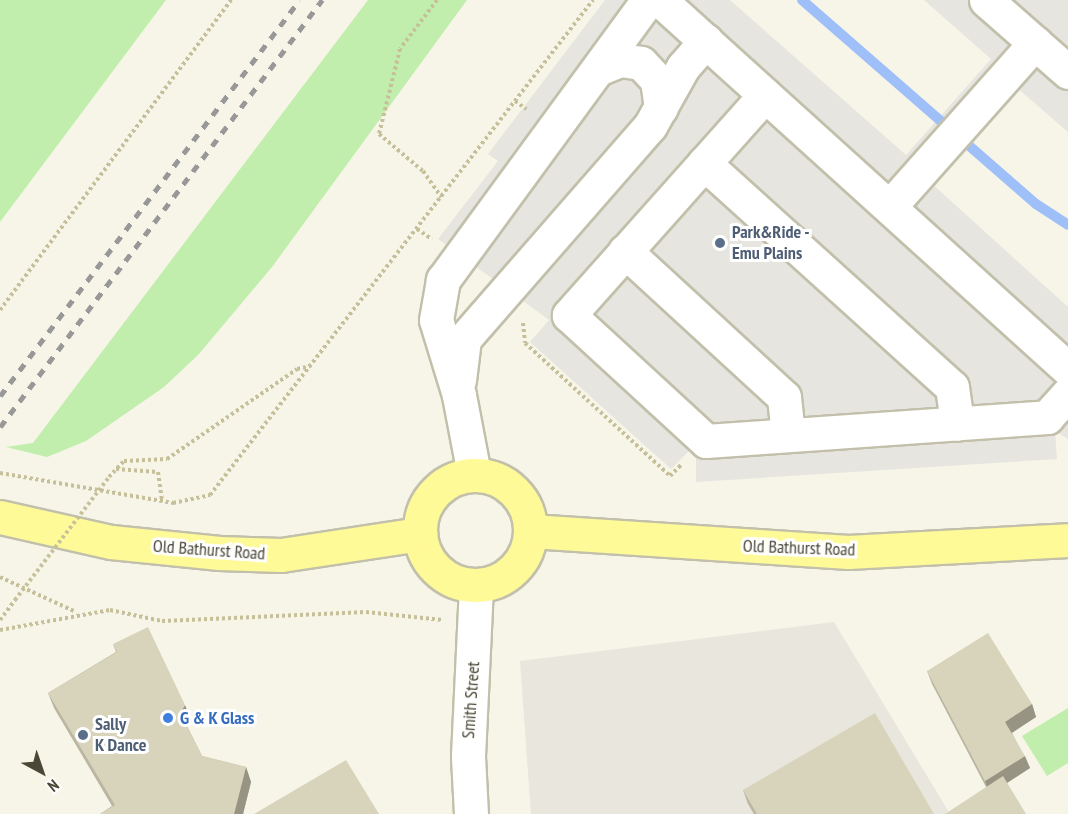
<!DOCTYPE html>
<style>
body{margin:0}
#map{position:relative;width:1068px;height:814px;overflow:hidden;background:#f6f5e8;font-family:"PT Sans Narrow",sans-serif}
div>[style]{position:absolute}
.industrial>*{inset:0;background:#e8e6dd}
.green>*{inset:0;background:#c1eead}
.parking>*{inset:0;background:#e7e5e0}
.stream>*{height:10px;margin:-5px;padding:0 5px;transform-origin:5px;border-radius:5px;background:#9fbff8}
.path>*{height:4px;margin-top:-2px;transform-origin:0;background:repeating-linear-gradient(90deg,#c5c099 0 3px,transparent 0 6px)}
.roads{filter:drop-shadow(2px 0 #c2c0aa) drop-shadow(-2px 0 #c2c0aa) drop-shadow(0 2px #c2c0aa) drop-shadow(0 -2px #c2c0aa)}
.minor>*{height:33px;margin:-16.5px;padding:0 16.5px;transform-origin:16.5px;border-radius:16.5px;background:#fff}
.major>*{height:33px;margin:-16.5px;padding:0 16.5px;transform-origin:16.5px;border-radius:16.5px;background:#fffa98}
.major>.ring{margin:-16.5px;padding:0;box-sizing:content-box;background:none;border:33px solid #fffa98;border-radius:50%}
.rail>*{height:4.5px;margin-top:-2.25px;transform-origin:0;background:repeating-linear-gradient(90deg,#989898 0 8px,transparent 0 16px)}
.path-bridge>*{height:4px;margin-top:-2px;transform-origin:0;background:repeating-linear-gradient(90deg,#c5c099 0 3px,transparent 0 6px)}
.wall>*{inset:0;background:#bab6a2}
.shaded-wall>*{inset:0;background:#979484}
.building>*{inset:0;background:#d8d4bc}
.dots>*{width:16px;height:16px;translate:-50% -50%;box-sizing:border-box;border:3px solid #fff;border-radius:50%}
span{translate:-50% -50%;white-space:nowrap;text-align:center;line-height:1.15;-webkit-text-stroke:6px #fff;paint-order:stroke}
.service-label{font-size:18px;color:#4e5e75;font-weight:700}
.left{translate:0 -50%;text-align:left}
.street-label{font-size:18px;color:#4a4736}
.shop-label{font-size:18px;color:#366cbe;font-weight:700}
.north{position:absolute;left:12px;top:742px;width:60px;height:60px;-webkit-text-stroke:4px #fff;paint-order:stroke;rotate:140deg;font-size:16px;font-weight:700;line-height:24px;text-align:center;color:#4a4736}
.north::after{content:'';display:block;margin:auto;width:21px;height:27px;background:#4a4736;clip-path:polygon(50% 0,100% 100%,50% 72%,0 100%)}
</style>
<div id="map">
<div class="industrial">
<i style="clip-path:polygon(834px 622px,950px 814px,531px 814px,520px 661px)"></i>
</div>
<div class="green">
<i style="clip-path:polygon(0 0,166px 0,0 222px)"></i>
<i style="clip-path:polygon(368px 0,467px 0,272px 267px,199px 354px,164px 387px,86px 441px,47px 457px,6px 447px,33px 443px)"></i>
<i style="clip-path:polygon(1068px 708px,1068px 763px,1047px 776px,1022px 736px)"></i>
</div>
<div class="parking">
<i style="clip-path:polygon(605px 0,730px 0,906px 155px,991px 59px,924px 0,1068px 0,1068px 132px,1016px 87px,930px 182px,1068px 307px,1068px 439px,1055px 431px,1057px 459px,696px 482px,696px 456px,690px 450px,671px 469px,530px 342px,549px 320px,438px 239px,498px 161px,488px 154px)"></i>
</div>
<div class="stream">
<i style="left:802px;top:0;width:310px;rotate:41.1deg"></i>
<i style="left:1036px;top:204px;width:38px;rotate:33deg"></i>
</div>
<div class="path">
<i style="left:437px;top:0;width:61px;rotate:127.1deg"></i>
<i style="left:400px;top:49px;width:88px;rotate:103.9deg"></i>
<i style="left:379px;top:134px;width:57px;rotate:40.1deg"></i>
<i style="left:423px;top:171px;width:32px;rotate:55deg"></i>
<i style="left:515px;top:101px;width:14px;rotate:36deg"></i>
<i style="left:417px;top:229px;width:18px;rotate:34deg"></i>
<i style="left:0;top:310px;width:387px;rotate:-53.3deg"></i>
<i style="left:523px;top:323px;width:20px;rotate:84deg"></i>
<i style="left:525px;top:343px;width:197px;rotate:42.5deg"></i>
<i style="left:670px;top:476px;width:17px;rotate:-45deg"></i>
<i style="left:116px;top:469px;width:42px;rotate:4.1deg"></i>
<i style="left:158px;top:472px;width:29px;rotate:82deg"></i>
<i style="left:0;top:473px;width:176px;rotate:9.8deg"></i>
<i style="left:173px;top:503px;width:38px;rotate:-12deg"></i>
<i style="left:210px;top:495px;width:626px;rotate:-52.27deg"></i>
<i style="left:109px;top:477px;width:22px;rotate:-47deg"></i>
<i style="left:124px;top:461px;width:43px;rotate:-2.7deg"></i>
<i style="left:167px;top:459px;width:158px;rotate:-34.7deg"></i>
<i style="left:297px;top:369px;width:13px;rotate:-13deg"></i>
<i style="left:0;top:577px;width:84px;rotate:24.7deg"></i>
<i style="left:0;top:620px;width:25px;rotate:-53deg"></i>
<i style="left:0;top:630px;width:112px;rotate:-10.3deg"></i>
<i style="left:110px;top:610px;width:53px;rotate:11.9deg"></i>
<i style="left:162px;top:621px;width:204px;rotate:-2.5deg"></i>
<i style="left:366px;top:612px;width:77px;rotate:5.9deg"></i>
</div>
<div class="roads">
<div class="minor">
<i style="left:660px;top:0;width:550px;rotate:42.13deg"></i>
<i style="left:986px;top:0;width:109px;rotate:41.3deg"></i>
<i style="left:598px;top:69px;width:24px;rotate:-22deg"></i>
<i style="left:620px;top:60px;width:21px;rotate:8deg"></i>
<i style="left:641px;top:63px;width:23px;rotate:47deg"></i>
<i style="left:657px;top:80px;width:28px;rotate:82deg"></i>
<i style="left:765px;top:95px;width:295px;rotate:131.7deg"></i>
<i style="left:569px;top:315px;width:186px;rotate:42.6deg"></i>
<i style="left:706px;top:441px;width:342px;rotate:-4deg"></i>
<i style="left:1047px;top:417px;width:31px;rotate:-48deg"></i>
<i style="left:704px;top:163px;width:334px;rotate:42.1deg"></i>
<i style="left:952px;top:387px;width:37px;rotate:82deg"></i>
<i style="left:891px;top:205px;width:217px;rotate:-48.4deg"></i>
<i style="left:625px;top:251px;width:216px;rotate:42.6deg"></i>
<i style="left:784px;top:397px;width:37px;rotate:84deg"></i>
<i style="left:459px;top:380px;width:41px;rotate:-83deg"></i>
<i style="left:464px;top:339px;width:283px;rotate:-48.9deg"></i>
<i style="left:650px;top:126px;width:68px;rotate:-60.8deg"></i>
<i style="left:683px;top:67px;width:35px;rotate:-49deg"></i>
<i style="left:474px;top:474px;width:80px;rotate:-100.8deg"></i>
<i style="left:459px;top:395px;width:78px;rotate:-107deg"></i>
<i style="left:436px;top:320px;width:41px;rotate:-80.1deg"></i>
<i style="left:443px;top:280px;width:347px;rotate:-53.8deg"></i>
<i style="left:471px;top:814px;width:58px;rotate:-93deg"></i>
<i style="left:468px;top:756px;width:171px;rotate:-87.3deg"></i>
</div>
<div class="major">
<i class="ring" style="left:420px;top:475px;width:77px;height:77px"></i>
<i style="left:0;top:517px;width:114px;rotate:12.7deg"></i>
<i style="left:111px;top:542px;width:109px;rotate:5.8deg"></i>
<i style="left:219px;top:553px;width:62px;rotate:1.8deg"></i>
<i style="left:281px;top:555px;width:141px;rotate:-8.6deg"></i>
<i style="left:531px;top:531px;width:318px;rotate:3.8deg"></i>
<i style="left:848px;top:552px;width:220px;rotate:-3.1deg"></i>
</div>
</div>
<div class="rail">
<i style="left:0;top:396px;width:496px;rotate:-52.9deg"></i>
<i style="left:0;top:427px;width:535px;rotate:-52.98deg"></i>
</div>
<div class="path-bridge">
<i style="left:15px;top:600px;width:155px;rotate:-52.6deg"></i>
</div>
<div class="wall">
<i style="clip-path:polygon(113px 644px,191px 720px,187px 726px,202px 756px,246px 767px,251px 782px,243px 814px,100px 814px,112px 806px,54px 708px,48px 693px,116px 652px)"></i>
<i style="clip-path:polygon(927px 671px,1032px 704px,1036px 717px,1012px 733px,1030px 768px,1007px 783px,986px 787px,932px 684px)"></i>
<i style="clip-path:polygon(743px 790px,934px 814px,754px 814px,748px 804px)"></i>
</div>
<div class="shaded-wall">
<i style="clip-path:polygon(1032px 704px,1036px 717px,1010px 734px,1005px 722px)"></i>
<i style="clip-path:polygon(185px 705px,191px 720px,186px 728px,180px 713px)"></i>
<i style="clip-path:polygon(1025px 756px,1030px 768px,990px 794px,985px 781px)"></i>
<i style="clip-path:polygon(246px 767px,251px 782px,243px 814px,234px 814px)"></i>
</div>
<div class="building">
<i style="clip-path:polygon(148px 627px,185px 705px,180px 713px,202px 756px,246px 767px,234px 814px,100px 814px,115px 805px,48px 693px,117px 652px,113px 644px)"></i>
<i style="clip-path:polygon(988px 633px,1032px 704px,1005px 722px,1025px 756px,985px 781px,927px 671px)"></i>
<i style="clip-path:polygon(875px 713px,934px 814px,757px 814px,743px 790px)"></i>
<i style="clip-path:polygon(346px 760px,379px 814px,254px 814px)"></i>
<i style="clip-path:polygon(1003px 776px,1026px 814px,945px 814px)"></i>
</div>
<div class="dots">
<i style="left:720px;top:243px;background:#5c6f8a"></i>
<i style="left:168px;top:718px;background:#3f7fe0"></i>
<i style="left:83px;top:735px;background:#5c6f8a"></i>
</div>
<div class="service-label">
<span class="left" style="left:732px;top:243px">Park&amp;Ride -<br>Emu Plains</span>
<span class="left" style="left:95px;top:735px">Sally<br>K Dance</span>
</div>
<div class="street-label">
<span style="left:799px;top:548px;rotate:2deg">Old Bathurst Road</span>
<span style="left:209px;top:550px;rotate:4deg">Old Bathurst Road</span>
<span style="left:471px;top:700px;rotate:-86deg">Smith Street</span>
</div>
<div class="shop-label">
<span class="left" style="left:180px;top:718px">G &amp; K Glass</span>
</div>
<div class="north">N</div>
</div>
